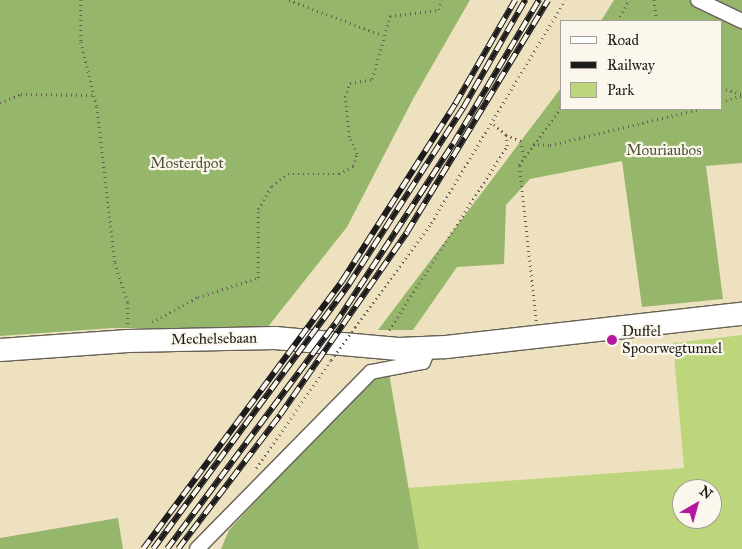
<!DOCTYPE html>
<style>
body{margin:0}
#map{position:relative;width:742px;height:549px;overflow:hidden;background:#eee1c0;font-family:"IM FELL Great Primer",serif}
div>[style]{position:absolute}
.green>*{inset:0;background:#bed67b}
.forest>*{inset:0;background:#96b76b}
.path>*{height:2.5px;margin-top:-1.25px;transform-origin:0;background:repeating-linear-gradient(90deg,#666155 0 1px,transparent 0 5px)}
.roads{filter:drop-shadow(1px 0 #666155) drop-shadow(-1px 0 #666155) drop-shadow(0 1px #666155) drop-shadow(0 -1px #666155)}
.street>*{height:14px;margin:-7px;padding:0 7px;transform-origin:7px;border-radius:7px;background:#fff}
.primary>*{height:22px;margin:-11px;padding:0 11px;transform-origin:11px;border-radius:11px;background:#fff}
.rail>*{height:5.5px;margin-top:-2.75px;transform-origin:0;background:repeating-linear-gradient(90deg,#fbf7ec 0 11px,#1c1c1c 0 22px);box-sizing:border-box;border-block:1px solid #1c1c1c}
.path-bridge>*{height:2.5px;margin-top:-1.25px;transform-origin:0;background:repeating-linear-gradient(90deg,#666155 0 1px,transparent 0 5px)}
.dots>*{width:14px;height:14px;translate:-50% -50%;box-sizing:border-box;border:2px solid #fbf7ec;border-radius:50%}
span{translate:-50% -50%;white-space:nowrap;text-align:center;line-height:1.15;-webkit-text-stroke:4.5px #fbf7ec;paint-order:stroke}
.park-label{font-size:15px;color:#4d5438}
.poi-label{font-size:15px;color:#1c1c1c}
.left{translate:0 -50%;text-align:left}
.street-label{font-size:15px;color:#1c1c1c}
.legend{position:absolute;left:560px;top:20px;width:162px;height:90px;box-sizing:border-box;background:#fbf7ec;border:1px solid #a29f99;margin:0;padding:6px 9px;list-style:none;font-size:15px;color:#1c1c1c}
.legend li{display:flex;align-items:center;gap:10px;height:25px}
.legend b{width:25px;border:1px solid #a29f99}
.north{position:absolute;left:672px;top:479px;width:50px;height:50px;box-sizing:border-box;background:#fbf7ec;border:1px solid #a29f99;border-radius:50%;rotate:38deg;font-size:14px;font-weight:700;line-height:20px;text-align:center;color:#1c1c1c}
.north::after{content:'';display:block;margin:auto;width:18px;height:22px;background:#b5179e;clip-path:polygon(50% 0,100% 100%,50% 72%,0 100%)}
</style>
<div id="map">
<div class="green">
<i style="clip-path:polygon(evenodd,742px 335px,742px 549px,419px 549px,406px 488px,684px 468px,673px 343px,742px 335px,682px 489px,712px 489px,712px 519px,682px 519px,682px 489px)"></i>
</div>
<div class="forest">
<i style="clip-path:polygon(0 0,470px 0,413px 99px,347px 227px,267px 328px,113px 328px,0 336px)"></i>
<i style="clip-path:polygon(614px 0,742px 0,742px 163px,706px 166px,723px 299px,642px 307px,622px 161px,530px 179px,506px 205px,504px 264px,457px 267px,413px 330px,378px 330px,561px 88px,561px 109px,721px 109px,721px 21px,601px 21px)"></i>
<i style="clip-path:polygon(389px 373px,419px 549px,221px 549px,229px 530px,368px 380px)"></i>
<i style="clip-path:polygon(118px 518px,123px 549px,0 549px,0 538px)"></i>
</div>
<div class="path">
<i style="left:81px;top:0;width:42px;rotate:90deg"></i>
<i style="left:81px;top:42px;width:67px;rotate:76.2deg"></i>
<i style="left:97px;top:107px;width:157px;rotate:83.4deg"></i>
<i style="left:115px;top:263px;width:42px;rotate:72deg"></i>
<i style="left:128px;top:303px;width:21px;rotate:90deg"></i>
<i style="left:289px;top:0;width:99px;rotate:20.6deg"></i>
<i style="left:654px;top:0;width:21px;rotate:82deg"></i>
<i style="left:617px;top:21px;width:24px;rotate:-60deg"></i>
<i style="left:721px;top:88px;width:22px;rotate:16deg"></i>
<i style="left:721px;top:102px;width:22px;rotate:-18deg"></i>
<i style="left:0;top:103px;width:23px;rotate:-23deg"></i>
<i style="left:21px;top:94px;width:72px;rotate:0.8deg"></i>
<i style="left:506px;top:135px;width:16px;rotate:22deg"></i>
<i style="left:521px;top:141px;width:16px;rotate:79deg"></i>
<i style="left:533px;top:144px;width:17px;rotate:3deg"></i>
<i style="left:550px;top:145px;width:154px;rotate:-13.5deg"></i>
<i style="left:536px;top:321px;width:157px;rotate:-96.2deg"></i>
<i style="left:519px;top:165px;width:72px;rotate:-54.1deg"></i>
<i style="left:152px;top:322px;width:52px;rotate:-28.5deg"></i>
<i style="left:198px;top:297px;width:63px;rotate:-17.6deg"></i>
<i style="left:258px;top:278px;width:69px;rotate:-90deg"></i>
<i style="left:258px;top:209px;width:27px;rotate:-59deg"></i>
<i style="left:272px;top:186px;width:20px;rotate:-37deg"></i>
<i style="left:288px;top:174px;width:51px"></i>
<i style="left:339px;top:174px;width:16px;rotate:-30deg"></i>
<i style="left:353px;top:166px;width:13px;rotate:-72deg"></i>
<i style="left:357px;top:154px;width:19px;rotate:-115deg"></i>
<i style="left:349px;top:137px;width:40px;rotate:-95.7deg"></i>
<i style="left:345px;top:97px;width:15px;rotate:-70deg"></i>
<i style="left:350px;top:83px;width:22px;rotate:-10deg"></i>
<i style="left:372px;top:79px;width:66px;rotate:-74.1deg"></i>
<i style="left:390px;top:16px;width:49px;rotate:-7deg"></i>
<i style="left:439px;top:10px;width:10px;rotate:-79deg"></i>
<i style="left:355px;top:327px;width:129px;rotate:-53.8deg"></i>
<i style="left:431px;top:223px;width:260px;rotate:-59deg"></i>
<i style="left:389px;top:330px;width:219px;rotate:-57.3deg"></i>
<i style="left:507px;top:146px;width:11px;rotate:-95deg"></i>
<i style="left:506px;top:135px;width:16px;rotate:-140deg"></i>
<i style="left:256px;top:468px;width:131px;rotate:-55.2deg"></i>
</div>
<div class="roads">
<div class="street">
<i style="left:698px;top:0;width:49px;rotate:25.5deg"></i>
<i style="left:197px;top:549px;width:248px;rotate:-45.5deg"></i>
<i style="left:371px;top:372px;width:53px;rotate:-10.9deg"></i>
<i style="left:423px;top:362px;width:15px;rotate:-67deg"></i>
</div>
<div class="primary">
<i style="left:0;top:350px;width:128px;rotate:-4deg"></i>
<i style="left:128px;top:341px;width:147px;rotate:-1.2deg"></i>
<i style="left:275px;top:338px;width:124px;rotate:5.1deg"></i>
<i style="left:399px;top:349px;width:47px;rotate:-2.4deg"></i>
<i style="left:446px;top:347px;width:298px;rotate:-6.4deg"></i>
</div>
</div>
<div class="rail">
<i style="left:143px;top:549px;width:334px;rotate:-53.4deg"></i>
<i style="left:342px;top:281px;width:210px;rotate:-57.4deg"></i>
<i style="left:455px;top:104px;width:120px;rotate:-60deg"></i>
<i style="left:153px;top:549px;width:330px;rotate:-53.5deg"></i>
<i style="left:349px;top:284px;width:210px;rotate:-57.1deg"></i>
<i style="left:463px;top:108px;width:125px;rotate:-60.1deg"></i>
<i style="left:167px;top:549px;width:281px;rotate:-53.3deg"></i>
<i style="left:335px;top:324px;width:215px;rotate:-56.8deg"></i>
<i style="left:453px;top:144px;width:168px;rotate:-59.2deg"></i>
<i style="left:178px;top:549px;width:168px;rotate:-52.7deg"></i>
<i style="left:280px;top:415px;width:223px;rotate:-55.2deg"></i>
<i style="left:407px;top:232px;width:271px;rotate:-58.7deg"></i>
</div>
<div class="path-bridge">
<i style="left:331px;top:360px;width:41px;rotate:-54deg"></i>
</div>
<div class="dots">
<i style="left:612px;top:340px;background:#b5179e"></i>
</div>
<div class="park-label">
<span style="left:664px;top:151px">Mouriaubos</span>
<span style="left:187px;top:164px">Mosterdpot</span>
</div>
<div class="poi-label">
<span class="left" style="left:622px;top:340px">Duffel<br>Spoorwegtunnel</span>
</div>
<div class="street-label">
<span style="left:214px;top:339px;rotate:-1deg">Mechelsebaan</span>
</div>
<ul class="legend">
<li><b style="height:6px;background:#fff"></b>Road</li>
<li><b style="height:6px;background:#1c1c1c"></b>Railway</li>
<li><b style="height:14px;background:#bed67b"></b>Park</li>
</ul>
<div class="north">N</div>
</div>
